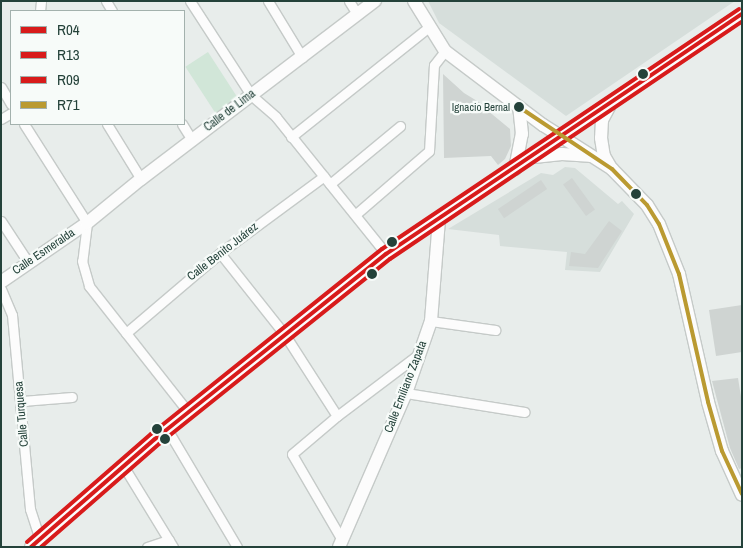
<!DOCTYPE html>
<meta charset="utf-8">
<style>
body{margin:0}
#map{position:relative;width:743px;height:548px;overflow:hidden;background:#e8edeb;font-family:"Archivo Narrow",sans-serif}
div>[style]{position:absolute}
.built>*{inset:0;background:#d6dedb}
.green>*{inset:0;background:#d1e6d8;transform-origin:0 0}
.building>*{inset:0;background:#cfd4d2;transform-origin:0 0}
.roads{filter:drop-shadow(1px 0 #c5cac8) drop-shadow(-1px 0 #c5cac8) drop-shadow(0 1px #c5cac8) drop-shadow(0 -1px #c5cac8)}
.street>*{height:9px;margin:-4.5px;padding:0 4.5px;transform-origin:4.5px;border-radius:4.5px;background:#fcfcfc}
.secondary>*{height:12px;margin:-6px;padding:0 6px;transform-origin:6px;border-radius:6px;background:#fcfcfc}
.bus-1>*{height:4px;margin:-2px;padding:0 2px;transform-origin:2px;border-radius:2px;background:#d81b1b}
.bus-2>*{height:4px;margin:-2px;padding:0 2px;transform-origin:2px;border-radius:2px;background:#d81b1b}
.bus-3>*{height:4px;margin:-2px;padding:0 2px;transform-origin:2px;border-radius:2px;background:#d81b1b}
.bus-4>*{height:4px;margin:-2px;padding:0 2px;transform-origin:2px;border-radius:2px;background:#ba9a31}
.dots>*{width:14px;height:14px;translate:-50% -50%;box-sizing:border-box;border:2px solid #f7fbf9;border-radius:50%}
span{translate:-50% -50%;white-space:nowrap;text-align:center;line-height:1.15;-webkit-text-stroke:4.5px #f7fbf9;paint-order:stroke}
.bus-label{font-size:11px;color:#24423a}
.right{translate:-100% -50%;text-align:right}
.street-label{font-size:12px;color:#24423a}
.frame{position:absolute;inset:0;border:2px solid #24423a;pointer-events:none}
.legend{position:absolute;left:10px;top:10px;width:175px;height:115px;box-sizing:border-box;background:#f7fbf9;border:1px solid #a3b1ad;margin:0;padding:6px 9px;list-style:none;font-size:15px;color:#24423a}
.legend li{display:flex;align-items:center;gap:10px;height:25px}
.legend b{width:25px;border:1px solid #a3b1ad}
</style>
<div id="map">
<div class="built">
<i style="clip-path:polygon(428px 1px,735px 1px,566px 116px,439px 23px)"></i>
<i style="clip-path:polygon(565px 167px,575px 168px,618px 204px,622px 201px,634px 214px,600px 272px,565px 270px,567px 252px,500px 246px,499px 235px,448px 229px,541px 173px,553px 175px)"></i>
</div>
<div class="green">
<i style="left:208px;top:52px;width:56px;height:27px;rotate:57deg"></i>
</div>
<div class="building">
<i style="clip-path:polygon(443px 74px,464px 93px,487px 107px,487px 110px,510px 129px,511px 146px,505px 159px,498px 165px,491px 156px,444px 158px)"></i>
<i style="left:572px;top:178px;width:39px;height:11px;rotate:54deg"></i>
<i style="left:541px;top:180px;width:11px;height:52px;rotate:56deg"></i>
<i style="clip-path:polygon(609px 221px,622px 231px,598px 268px,569px 266px,571px 252px,585px 254px)"></i>
<i style="clip-path:polygon(742px 305px,742px 352px,716px 356px,709px 310px)"></i>
<i style="clip-path:polygon(738px 378px,742px 403px,742px 468px,739px 469px,730px 448px,712px 381px)"></i>
</div>
<div class="roads">
<div class="street">
<i style="left:106px;top:1px;width:12px;rotate:59deg"></i>
<i style="left:190px;top:1px;width:112px;rotate:57deg"></i>
<i style="left:251px;top:95px;width:33px;rotate:41deg"></i>
<i style="left:276px;top:117px;width:176px;rotate:51.2deg"></i>
<i style="left:268px;top:1px;width:66px;rotate:58.7deg"></i>
<i style="left:349px;top:1px;width:15px;rotate:58deg"></i>
<i style="left:40px;top:11px;width:10px;rotate:-84deg"></i>
<i style="left:1px;top:87px;width:20px;rotate:60deg"></i>
<i style="left:1px;top:119px;width:12px;rotate:-31deg"></i>
<i style="left:24px;top:124px;width:117px;rotate:57.5deg"></i>
<i style="left:87px;top:223px;width:38px;rotate:97deg"></i>
<i style="left:82px;top:261px;width:26px;rotate:74deg"></i>
<i style="left:89px;top:286px;width:160px;rotate:51.8deg"></i>
<i style="left:107px;top:124px;width:65px;rotate:58.3deg"></i>
<i style="left:182px;top:124px;width:19px;rotate:58deg"></i>
<i style="left:291px;top:137px;width:176px;rotate:-38.6deg"></i>
<i style="left:330px;top:184px;width:91px;rotate:-39.6deg"></i>
<i style="left:356px;top:214px;width:96px;rotate:-40.8deg"></i>
<i style="left:429px;top:151px;width:86px;rotate:-86.7deg"></i>
<i style="left:434px;top:65px;width:18px;rotate:-52deg"></i>
<i style="left:1px;top:221px;width:49px;rotate:56.6deg"></i>
<i style="left:220px;top:253px;width:105px;rotate:51.6deg"></i>
<i style="left:285px;top:335px;width:96px;rotate:57.3deg"></i>
<i style="left:1px;top:289px;width:28px;rotate:67deg"></i>
<i style="left:12px;top:315px;width:195px;rotate:84.7deg"></i>
<i style="left:30px;top:509px;width:32px;rotate:72deg"></i>
<i style="left:431px;top:321px;width:65px;rotate:8deg"></i>
<i style="left:126px;top:333px;width:123px;rotate:-40.4deg"></i>
<i style="left:220px;top:253px;width:129px;rotate:-36.5deg"></i>
<i style="left:406px;top:393px;width:120px;rotate:9.1deg"></i>
<i style="left:22px;top:401px;width:50px;rotate:-4.6deg"></i>
<i style="left:167px;top:429px;width:137px;rotate:59.3deg"></i>
<i style="left:124px;top:467px;width:94px;rotate:58.5deg"></i>
<i style="left:342px;top:540px;width:99px;rotate:-120.2deg"></i>
<i style="left:292px;top:454px;width:59px;rotate:-40.2deg"></i>
<i style="left:337px;top:416px;width:103px;rotate:-37.1deg"></i>
<i style="left:147px;top:547px;width:23px;rotate:-18deg"></i>
</div>
<div class="secondary">
<i style="left:414px;top:1px;width:59px;rotate:58.2deg"></i>
<i style="left:445px;top:51px;width:123px;rotate:37.1deg"></i>
<i style="left:543px;top:125px;width:82px;rotate:32.5deg"></i>
<i style="left:612px;top:169px;width:50px;rotate:45.8deg"></i>
<i style="left:647px;top:205px;width:22px;rotate:58deg"></i>
<i style="left:659px;top:224px;width:54px;rotate:68.2deg"></i>
<i style="left:679px;top:274px;width:131px;rotate:77.2deg"></i>
<i style="left:708px;top:402px;width:51px;rotate:74.1deg"></i>
<i style="left:722px;top:451px;width:48px;rotate:65.6deg"></i>
<i style="left:609px;top:107px;width:15px;rotate:118deg"></i>
<i style="left:602px;top:120px;width:18px;rotate:93deg"></i>
<i style="left:601px;top:138px;width:18px;rotate:81deg"></i>
<i style="left:604px;top:156px;width:14px;rotate:60deg"></i>
<i style="left:534px;top:157px;width:28px;rotate:-6deg"></i>
<i style="left:562px;top:154px;width:27px;rotate:4deg"></i>
<i style="left:515px;top:169px;width:36px;rotate:-79deg"></i>
<i style="left:522px;top:134px;width:27px;rotate:-96deg"></i>
<i style="left:1px;top:282px;width:104px;rotate:-34.5deg"></i>
<i style="left:87px;top:223px;width:70px;rotate:-39.2deg"></i>
<i style="left:141px;top:179px;width:294px;rotate:-37.3deg"></i>
<i style="left:31px;top:547px;width:164px;rotate:-41.1deg"></i>
<i style="left:155px;top:439px;width:296px;rotate:-38.7deg"></i>
<i style="left:386px;top:254px;width:429px;rotate:-34deg"></i>
<i style="left:339px;top:547px;width:168px;rotate:-66.5deg"></i>
<i style="left:406px;top:393px;width:76px;rotate:-70.9deg"></i>
<i style="left:431px;top:321px;width:101px;rotate:-85.5deg"></i>
</div>
</div>
<div class="bus-1">
<i style="left:31px;top:547px;width:164px;rotate:-41.1deg"></i>
<i style="left:155px;top:439px;width:296px;rotate:-38.7deg"></i>
<i style="left:386px;top:254px;width:429px;rotate:-34deg"></i>
</div>
<div class="bus-2">
<i style="left:41px;top:547px;width:157px;rotate:-41.1deg"></i>
<i style="left:159px;top:444px;width:296px;rotate:-38.7deg"></i>
<i style="left:390px;top:259px;width:424px;rotate:-34deg"></i>
</div>
<div class="bus-3">
<i style="left:27px;top:542px;width:164px;rotate:-41.1deg"></i>
<i style="left:151px;top:434px;width:296px;rotate:-38.7deg"></i>
<i style="left:382px;top:249px;width:430px;rotate:-33.9deg"></i>
</div>
<div class="bus-4">
<i style="left:519px;top:107px;width:112px;rotate:33.7deg"></i>
<i style="left:612px;top:169px;width:50px;rotate:45.8deg"></i>
<i style="left:647px;top:205px;width:22px;rotate:58deg"></i>
<i style="left:659px;top:224px;width:54px;rotate:68.2deg"></i>
<i style="left:679px;top:274px;width:131px;rotate:77.2deg"></i>
<i style="left:708px;top:402px;width:51px;rotate:74.1deg"></i>
<i style="left:722px;top:451px;width:47px;rotate:65.1deg"></i>
</div>
<div class="dots">
<i style="left:643px;top:74px;background:#24423a"></i>
<i style="left:519px;top:107px;background:#24423a"></i>
<i style="left:636px;top:194px;background:#24423a"></i>
<i style="left:392px;top:242px;background:#24423a"></i>
<i style="left:372px;top:274px;background:#24423a"></i>
<i style="left:157px;top:429px;background:#24423a"></i>
<i style="left:165px;top:439px;background:#24423a"></i>
</div>
<div class="bus-label">
<span class="right" style="left:510px;top:107px">Ignacio Bernal</span>
</div>
<div class="street-label">
<span style="left:230px;top:111px;rotate:-37deg">Calle de Lima</span>
<span style="left:44px;top:252px;rotate:-34deg">Calle Esmeralda</span>
<span style="left:223px;top:252px;rotate:-38deg">Calle Benito Juárez</span>
<span style="left:406px;top:387px;rotate:-69deg">Calle Emiliano Zapata</span>
<span style="left:22px;top:414px;rotate:-95deg">Calle Turquesa</span>
</div>
<div class="frame"></div>
<ul class="legend">
<li><b style="height:6px;background:#d81b1b"></b>R04</li>
<li><b style="height:6px;background:#d81b1b"></b>R13</li>
<li><b style="height:6px;background:#d81b1b"></b>R09</li>
<li><b style="height:6px;background:#ba9a31"></b>R71</li>
</ul>
</div>
